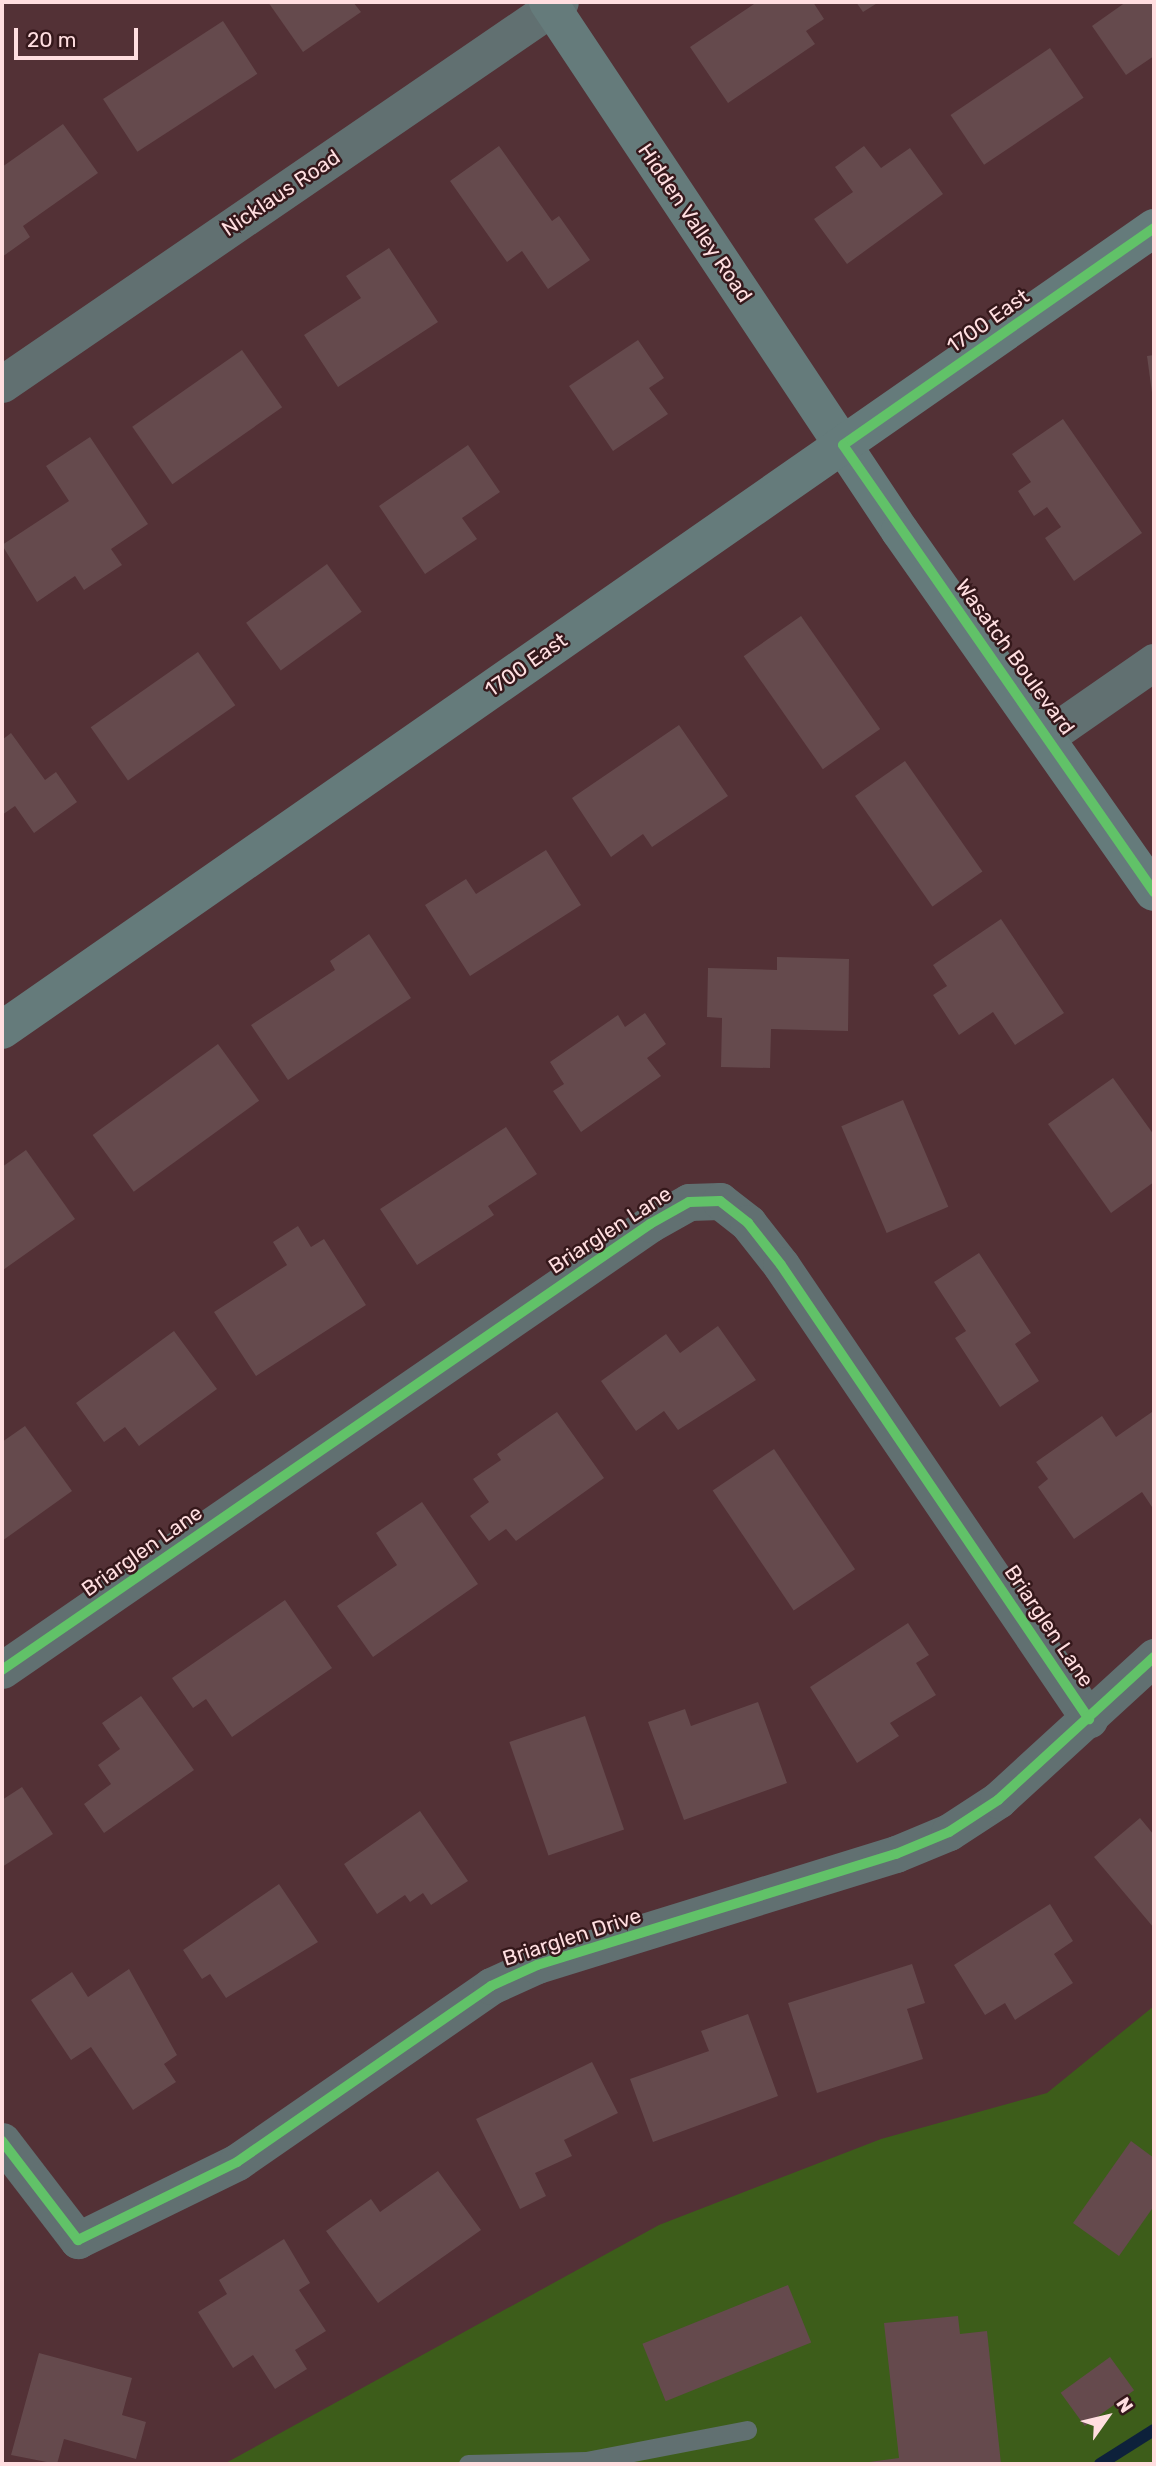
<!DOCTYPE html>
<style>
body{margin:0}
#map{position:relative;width:1156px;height:2466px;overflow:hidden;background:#533136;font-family:Rubik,sans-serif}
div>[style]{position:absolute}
.green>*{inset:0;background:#3d5d1a}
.stream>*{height:12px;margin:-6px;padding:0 6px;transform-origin:6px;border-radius:6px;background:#0d213b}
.building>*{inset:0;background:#654a4d;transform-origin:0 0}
.lane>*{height:19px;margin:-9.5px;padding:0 9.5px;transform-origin:9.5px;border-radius:9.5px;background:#617071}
.street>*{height:37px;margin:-18.5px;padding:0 18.5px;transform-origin:18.5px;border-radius:18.5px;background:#617071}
.secondary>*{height:38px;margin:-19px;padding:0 19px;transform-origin:19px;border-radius:19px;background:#657b7b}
.cycleway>*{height:10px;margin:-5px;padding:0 5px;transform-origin:5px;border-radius:5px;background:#61c268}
span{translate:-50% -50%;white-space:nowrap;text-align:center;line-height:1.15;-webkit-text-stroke:5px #35181b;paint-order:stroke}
.street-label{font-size:21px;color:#ffdee0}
.frame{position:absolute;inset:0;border:4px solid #ffdee0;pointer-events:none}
.north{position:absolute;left:1072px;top:2382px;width:70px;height:70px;-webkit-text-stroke:5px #35181b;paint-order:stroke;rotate:56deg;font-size:19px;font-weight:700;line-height:28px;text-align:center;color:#ffdee0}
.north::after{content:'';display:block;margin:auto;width:24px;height:32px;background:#ffdee0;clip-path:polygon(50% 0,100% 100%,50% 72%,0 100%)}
.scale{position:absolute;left:14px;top:28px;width:124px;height:32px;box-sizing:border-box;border:4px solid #ffdee0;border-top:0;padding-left:9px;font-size:21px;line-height:24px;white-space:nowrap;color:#ffdee0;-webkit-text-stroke:5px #35181b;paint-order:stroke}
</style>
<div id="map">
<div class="green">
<i style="clip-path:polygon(1154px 2006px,1154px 2464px,224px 2464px,659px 2225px,881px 2139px,1047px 2093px)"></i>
</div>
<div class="stream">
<i style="left:1100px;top:2464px;width:64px;rotate:-32.2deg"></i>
</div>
<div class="building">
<i style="clip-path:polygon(268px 2px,353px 2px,361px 12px,303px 52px)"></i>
<i style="clip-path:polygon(757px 2px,813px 2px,824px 19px,806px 31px,815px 44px,728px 103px,690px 47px)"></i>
<i style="clip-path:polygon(856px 2px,879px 2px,863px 12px)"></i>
<i style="clip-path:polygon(1126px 2px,1154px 2px,1154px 56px,1126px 75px,1092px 26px)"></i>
<i style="left:223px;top:21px;width:63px;height:143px;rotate:57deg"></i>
<i style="left:1050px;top:48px;width:60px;height:120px;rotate:56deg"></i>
<i style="clip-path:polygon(63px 124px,98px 173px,23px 226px,30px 237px,2px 257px,2px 167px)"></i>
<i style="clip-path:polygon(499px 146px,552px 221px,559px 216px,590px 260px,548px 289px,522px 251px,507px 262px,450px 181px)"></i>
<i style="clip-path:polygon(864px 146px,881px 168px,910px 148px,943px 194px,847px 264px,814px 219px,853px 192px,835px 167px)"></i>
<i style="clip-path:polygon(389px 248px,438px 322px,338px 387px,304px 335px,361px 298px,346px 276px)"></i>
<i style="clip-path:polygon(638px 340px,664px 378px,649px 388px,668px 414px,613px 451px,569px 386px)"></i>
<i style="left:242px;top:350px;width:70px;height:134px;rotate:55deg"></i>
<i style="clip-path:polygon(1154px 355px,1154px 399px,1153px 400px,1147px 356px)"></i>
<i style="clip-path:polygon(1063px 419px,1142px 533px,1074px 581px,1045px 538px,1061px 527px,1047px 507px,1034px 516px,1018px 491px,1031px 482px,1012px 454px)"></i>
<i style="clip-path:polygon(90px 437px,148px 524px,111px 549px,122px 565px,84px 590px,75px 576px,37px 602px,2px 545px,69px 501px,46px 466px)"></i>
<i style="clip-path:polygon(468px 445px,500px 492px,462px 518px,477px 539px,425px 574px,379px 506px)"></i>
<i style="left:327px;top:564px;width:59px;height:100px;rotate:54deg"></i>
<i style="left:801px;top:616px;width:138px;height:70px;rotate:55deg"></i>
<i style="left:198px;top:652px;width:65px;height:131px;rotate:55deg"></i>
<i style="clip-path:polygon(679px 725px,728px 796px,652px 847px,643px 834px,611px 857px,572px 798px)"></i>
<i style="clip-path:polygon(11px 733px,45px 780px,56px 772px,77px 802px,34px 833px,15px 806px,2px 815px,2px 740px)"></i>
<i style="left:905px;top:761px;width:135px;height:61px;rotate:55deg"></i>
<i style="clip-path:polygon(546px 850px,581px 905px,470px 976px,425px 905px,466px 879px,476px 894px)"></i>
<i style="clip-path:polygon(1001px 919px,1064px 1013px,1015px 1045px,993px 1012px,959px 1035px,933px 995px,947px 986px,933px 965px)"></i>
<i style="clip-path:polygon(369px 934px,411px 998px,288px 1080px,251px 1025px,335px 970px,330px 961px)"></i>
<i style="clip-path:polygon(777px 957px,849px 959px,848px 1031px,771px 1029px,770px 1068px,721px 1067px,722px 1018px,707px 1017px,708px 968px,777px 970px)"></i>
<i style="clip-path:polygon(645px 1013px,666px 1044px,647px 1058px,661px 1076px,581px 1132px,553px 1091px,564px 1084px,550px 1062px,618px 1015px,625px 1027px)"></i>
<i style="left:218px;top:1044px;width:70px;height:155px;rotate:54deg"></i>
<i style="clip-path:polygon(1113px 1078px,1154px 1135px,1154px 1182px,1111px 1213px,1048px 1124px)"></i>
<i style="left:903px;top:1100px;width:116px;height:67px;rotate:67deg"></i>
<i style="clip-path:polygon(506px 1127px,537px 1174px,488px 1206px,494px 1215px,417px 1265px,380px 1209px)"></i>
<i style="clip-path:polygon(26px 1150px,75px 1219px,3px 1270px,2px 1167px)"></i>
<i style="clip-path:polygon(298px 1226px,311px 1247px,324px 1239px,366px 1305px,256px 1376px,214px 1312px,287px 1265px,273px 1242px)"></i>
<i style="clip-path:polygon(979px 1253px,1031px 1333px,1015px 1344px,1039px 1381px,1000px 1407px,955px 1338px,966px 1331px,934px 1282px)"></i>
<i style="clip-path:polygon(718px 1326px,756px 1380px,678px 1430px,664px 1411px,636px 1431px,601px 1381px,666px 1334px,680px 1353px)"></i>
<i style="clip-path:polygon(174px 1331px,217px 1389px,139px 1446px,125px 1427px,104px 1442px,76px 1403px)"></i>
<i style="clip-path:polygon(557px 1412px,604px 1478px,516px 1541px,506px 1529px,489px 1541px,470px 1516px,489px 1502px,473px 1479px,501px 1460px,497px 1454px)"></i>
<i style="clip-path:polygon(1152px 1412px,1154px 1510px,1142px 1492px,1074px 1539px,1038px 1487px,1048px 1479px,1036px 1462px,1102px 1416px,1116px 1437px)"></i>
<i style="clip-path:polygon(25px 1426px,72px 1491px,2px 1541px,2px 1442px)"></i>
<i style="left:774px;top:1449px;width:145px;height:74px;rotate:56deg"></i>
<i style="clip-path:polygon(422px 1502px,478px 1584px,373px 1657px,337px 1606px,397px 1565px,376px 1533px)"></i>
<i style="clip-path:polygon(285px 1600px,332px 1668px,232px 1737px,206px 1699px,193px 1708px,172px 1678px)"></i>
<i style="clip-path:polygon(908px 1623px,929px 1655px,916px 1663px,936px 1695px,890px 1723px,899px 1736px,857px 1763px,810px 1687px)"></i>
<i style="clip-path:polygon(141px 1696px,194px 1770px,104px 1833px,84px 1804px,111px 1784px,98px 1765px,120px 1749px,102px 1723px)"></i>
<i style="clip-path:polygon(758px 1702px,787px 1783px,684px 1820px,648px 1722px,685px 1709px,691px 1726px)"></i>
<i style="left:585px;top:1716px;width:120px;height:80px;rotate:71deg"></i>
<i style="clip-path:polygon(22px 1787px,53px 1834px,2px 1867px,2px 1800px)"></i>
<i style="clip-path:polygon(420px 1811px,468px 1881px,431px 1905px,423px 1893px,410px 1902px,405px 1895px,377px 1914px,344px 1864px)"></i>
<i style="clip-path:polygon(1140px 1818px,1154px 1835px,1154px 1928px,1094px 1857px)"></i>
<i style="clip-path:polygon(279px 1884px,318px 1942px,226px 1998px,210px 1974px,202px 1979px,183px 1950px)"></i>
<i style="clip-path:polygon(1050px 1904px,1073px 1941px,1054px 1954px,1073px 1983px,1015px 2020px,1005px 2003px,985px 2015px,954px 1965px)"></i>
<i style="clip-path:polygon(912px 1964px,925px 2003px,907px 2009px,923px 2059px,817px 2093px,788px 2003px)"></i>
<i style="clip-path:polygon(129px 1969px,177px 2055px,164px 2064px,176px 2082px,133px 2110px,91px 2047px,71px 2060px,31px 2000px,72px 1972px,88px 1997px)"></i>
<i style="clip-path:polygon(748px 2014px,778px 2096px,653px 2142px,630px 2079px,709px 2051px,701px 2031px)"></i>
<i style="clip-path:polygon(592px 2062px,618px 2113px,564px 2140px,572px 2156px,535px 2173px,546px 2196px,520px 2209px,476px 2119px)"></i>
<i style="clip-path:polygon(1131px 2141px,1154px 2158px,1154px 2206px,1119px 2256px,1073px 2223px)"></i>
<i style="clip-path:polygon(438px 2171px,481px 2230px,378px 2303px,326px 2231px,371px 2199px,380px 2212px)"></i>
<i style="clip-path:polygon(284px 2239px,310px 2283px,299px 2290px,326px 2331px,295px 2350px,307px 2369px,275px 2389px,253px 2355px,233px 2368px,198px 2312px,227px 2294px,219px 2280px)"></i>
<i style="left:788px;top:2285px;width:62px;height:157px;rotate:68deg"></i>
<i style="clip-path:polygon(958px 2316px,960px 2334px,987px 2331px,1001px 2464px,854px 2464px,899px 2458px,884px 2323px)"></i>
<i style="clip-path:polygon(39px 2353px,132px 2378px,122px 2415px,146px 2422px,136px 2459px,64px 2439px,57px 2464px,11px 2455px)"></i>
<i style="left:1110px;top:2357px;width:41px;height:61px;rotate:54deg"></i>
</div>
<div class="lane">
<i style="left:468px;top:2464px;width:118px;rotate:-1.5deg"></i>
<i style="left:586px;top:2461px;width:164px;rotate:-10.9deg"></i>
</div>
<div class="street">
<i style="left:2px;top:384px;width:676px;rotate:-34.4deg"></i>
<i style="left:1049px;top:735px;width:128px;rotate:-34.8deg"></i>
<i style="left:2px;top:1670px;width:787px;rotate:-34.54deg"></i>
<i style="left:650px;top:1224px;width:45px;rotate:-29.4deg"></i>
<i style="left:689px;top:1202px;width:31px;rotate:-2deg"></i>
<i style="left:720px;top:1201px;width:36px;rotate:38deg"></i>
<i style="left:748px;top:1223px;width:53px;rotate:51.8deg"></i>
<i style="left:781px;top:1265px;width:549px;rotate:55.85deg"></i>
<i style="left:2px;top:2141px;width:125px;rotate:52.5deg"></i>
<i style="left:78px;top:2240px;width:177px;rotate:-26.1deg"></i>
<i style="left:237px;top:2162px;width:309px;rotate:-34.7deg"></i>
<i style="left:491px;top:1986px;width:51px;rotate:-24.5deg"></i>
<i style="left:537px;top:1965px;width:376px;rotate:-17.2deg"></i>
<i style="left:896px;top:1854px;width:57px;rotate:-22.5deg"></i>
<i style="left:949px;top:1832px;width:59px;rotate:-33.1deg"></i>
<i style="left:998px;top:1800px;width:212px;rotate:-42.5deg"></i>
</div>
<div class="secondary">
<i style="left:548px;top:2px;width:635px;rotate:56.36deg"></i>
<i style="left:900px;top:531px;width:441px;rotate:54.9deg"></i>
<i style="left:2px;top:1030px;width:1404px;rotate:-34.84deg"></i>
</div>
<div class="cycleway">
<i style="left:1154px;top:228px;width:379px;rotate:145.1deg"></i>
<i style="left:843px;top:445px;width:545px;rotate:55.17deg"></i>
<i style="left:2px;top:1670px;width:787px;rotate:-34.54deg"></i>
<i style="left:650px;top:1224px;width:45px;rotate:-29.4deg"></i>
<i style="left:689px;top:1202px;width:31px;rotate:-2deg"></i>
<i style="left:720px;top:1201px;width:36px;rotate:38deg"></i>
<i style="left:748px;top:1223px;width:53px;rotate:51.8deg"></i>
<i style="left:781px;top:1265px;width:549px;rotate:55.85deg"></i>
<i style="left:2px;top:2141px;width:125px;rotate:52.5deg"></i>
<i style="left:78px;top:2240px;width:177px;rotate:-26.1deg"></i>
<i style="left:237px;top:2162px;width:309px;rotate:-34.7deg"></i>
<i style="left:491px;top:1986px;width:51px;rotate:-24.5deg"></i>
<i style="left:537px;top:1965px;width:376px;rotate:-17.2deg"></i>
<i style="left:896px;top:1854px;width:57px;rotate:-22.5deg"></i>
<i style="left:949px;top:1832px;width:59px;rotate:-33.1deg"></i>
<i style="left:998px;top:1800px;width:212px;rotate:-42.5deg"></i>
</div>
<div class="street-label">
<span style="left:281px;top:193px;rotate:-34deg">Nicklaus Road</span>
<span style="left:695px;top:223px;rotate:56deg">Hidden Valley Road</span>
<span style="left:988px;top:321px;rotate:-35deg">1700 East</span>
<span style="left:1015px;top:657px;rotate:54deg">Wasatch Boulevard</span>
<span style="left:526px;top:665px;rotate:-35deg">1700 East</span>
<span style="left:610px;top:1230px;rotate:-33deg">Briarglen Lane</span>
<span style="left:142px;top:1551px;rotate:-35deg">Briarglen Lane</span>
<span style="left:1049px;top:1626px;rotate:56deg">Briarglen Lane</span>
<span style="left:572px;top:1937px;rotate:-18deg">Briarglen Drive</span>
</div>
<div class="frame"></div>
<div class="north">N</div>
<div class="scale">20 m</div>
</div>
